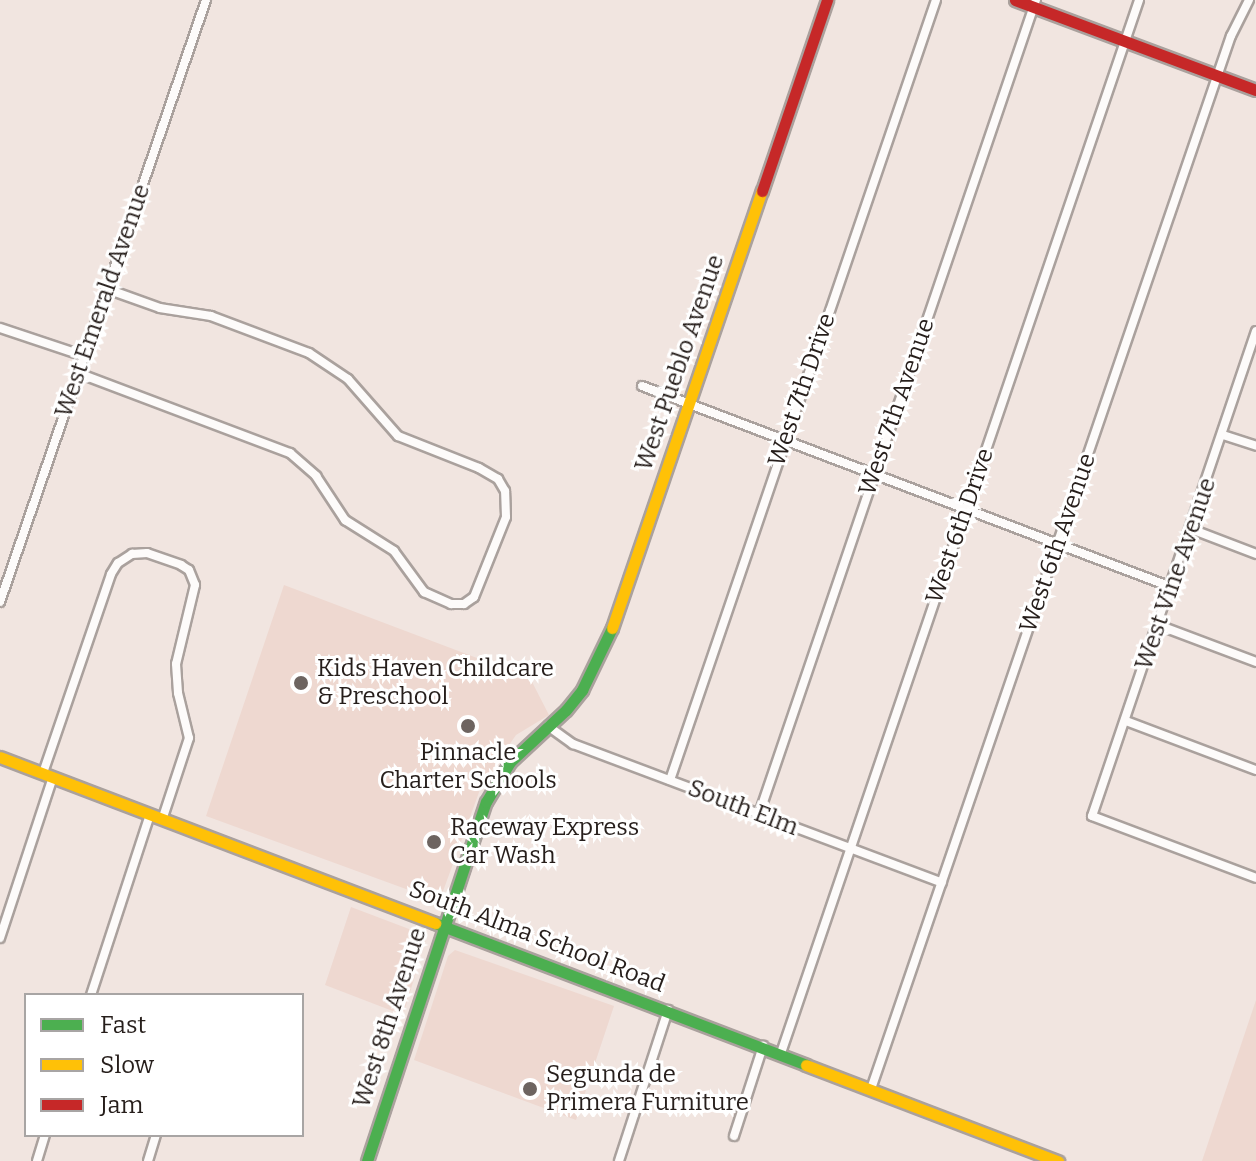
<!DOCTYPE html>
<style>
body{margin:0}
#map{position:relative;width:1256px;height:1161px;overflow:hidden;background:#f1e5e0;font-family:Bitter,serif}
div>[style]{position:absolute}
.built>*{inset:0;background:#eed8d0}
.roads{filter:drop-shadow(2px 0 #aaa19d) drop-shadow(-2px 0 #aaa19d) drop-shadow(0 2px #aaa19d) drop-shadow(0 -2px #aaa19d)}
.street>*{height:8px;margin:-4px;padding:0 4px;transform-origin:4px;border-radius:4px;background:#fdfbfa}
.fast>*{height:11px;margin:-5.5px;padding:0 5.5px;transform-origin:5.5px;border-radius:5.5px;background:#4caf50}
.slow>*{height:11px;margin:-5.5px;padding:0 5.5px;transform-origin:5.5px;border-radius:5.5px;background:#ffc107}
.jam>*{height:11px;margin:-5.5px;padding:0 5.5px;transform-origin:5.5px;border-radius:5.5px;background:#c62828}
.dots>*{width:22px;height:22px;translate:-50% -50%;box-sizing:border-box;border:4px solid #fff;border-radius:50%}
span{translate:-50% -50%;white-space:nowrap;text-align:center;line-height:1.15;-webkit-text-stroke:6px #fff;paint-order:stroke}
.street-label{font-size:24px;color:#261e1b}
.poi-label{font-size:24px;color:#261e1b}
.left{translate:0 -50%;text-align:left}
.legend{position:absolute;left:24px;top:993px;width:280px;height:144px;box-sizing:border-box;background:#fff;border:2px solid #a8a5a4;margin:0;padding:10px 14px;list-style:none;font-size:24px;color:#261e1b}
.legend li{display:flex;align-items:center;gap:16px;height:40px}
.legend b{width:40px;border:2px solid #a8a5a4}
</style>
<div id="map">
<div class="built">
<i style="clip-path:polygon(284px 585px,530px 678px,549px 715px,516px 735px,482px 784px,442px 894px,436px 900px,206px 816px)"></i>
<i style="clip-path:polygon(351px 907px,417px 932px,426px 940px,403px 1015px,325px 985px)"></i>
<i style="clip-path:polygon(455px 950px,614px 1006px,576px 1120px,414px 1060px,448px 956px)"></i>
<i style="clip-path:polygon(1256px 1000px,1256px 1161px,1202px 1161px)"></i>
</div>
<div class="roads">
<div class="street">
<i style="left:0;top:328px;width:89px;rotate:18.4deg"></i>
<i style="left:1256px;top:331px;width:512px;rotate:108.68deg"></i>
<i style="left:1092px;top:816px;width:175px;rotate:20.7deg"></i>
<i style="left:78px;top:373px;width:227px;rotate:20.7deg"></i>
<i style="left:290px;top:453px;width:35px;rotate:41deg"></i>
<i style="left:316px;top:476px;width:53px;rotate:56.6deg"></i>
<i style="left:345px;top:520px;width:58px;rotate:32.3deg"></i>
<i style="left:394px;top:551px;width:51px;rotate:53.8deg"></i>
<i style="left:424px;top:592px;width:30px;rotate:24deg"></i>
<i style="left:451px;top:604px;width:13px"></i>
<i style="left:464px;top:604px;width:12px;rotate:-35deg"></i>
<i style="left:474px;top:597px;width:86px;rotate:-68.2deg"></i>
<i style="left:506px;top:517px;width:26px;rotate:-92deg"></i>
<i style="left:505px;top:491px;width:14px;rotate:-120deg"></i>
<i style="left:498px;top:479px;width:22px;rotate:-150deg"></i>
<i style="left:479px;top:468px;width:87px;rotate:-158.4deg"></i>
<i style="left:398px;top:436px;width:76px;rotate:-131.3deg"></i>
<i style="left:348px;top:379px;width:47px;rotate:-146.3deg"></i>
<i style="left:309px;top:353px;width:105px;rotate:-159.3deg"></i>
<i style="left:211px;top:316px;width:52px;rotate:-171.1deg"></i>
<i style="left:160px;top:308px;width:56px;rotate:-160.3deg"></i>
<i style="left:642px;top:386px;width:566px;rotate:20.8deg"></i>
<i style="left:1223px;top:435px;width:35px;rotate:18deg"></i>
<i style="left:1191px;top:529px;width:70px;rotate:21deg"></i>
<i style="left:0;top:602px;width:636px;rotate:-71.11deg"></i>
<i style="left:1158px;top:625px;width:105px;rotate:20.7deg"></i>
<i style="left:1126px;top:721px;width:139px;rotate:20.7deg"></i>
<i style="left:548px;top:726px;width:31px;rotate:36deg"></i>
<i style="left:573px;top:744px;width:394px;rotate:20.6deg"></i>
<i style="left:43px;top:773px;width:210px;rotate:-71.1deg"></i>
<i style="left:111px;top:574px;width:13px;rotate:-58deg"></i>
<i style="left:118px;top:563px;width:17px;rotate:-33deg"></i>
<i style="left:132px;top:554px;width:15px;rotate:-4deg"></i>
<i style="left:147px;top:553px;width:36px;rotate:19deg"></i>
<i style="left:181px;top:565px;width:9px;rotate:32deg"></i>
<i style="left:189px;top:570px;width:16px;rotate:68deg"></i>
<i style="left:195px;top:585px;width:81px;rotate:103.5deg"></i>
<i style="left:176px;top:664px;width:29px;rotate:86deg"></i>
<i style="left:178px;top:693px;width:46px;rotate:76.3deg"></i>
<i style="left:189px;top:738px;width:86px;rotate:108.2deg"></i>
<i style="left:670px;top:780px;width:824px;rotate:-71.17deg"></i>
<i style="left:759px;top:814px;width:860px;rotate:-71.21deg"></i>
<i style="left:0;top:938px;width:169px;rotate:-71.8deg"></i>
<i style="left:91px;top:995px;width:189px;rotate:-71.9deg"></i>
<i style="left:781px;top:1053px;width:1112px;rotate:-71.22deg"></i>
<i style="left:871px;top:1089px;width:1113px;rotate:-71.13deg"></i>
<i style="left:1231px;top:36px;width:40px;rotate:-63.4deg"></i>
<i style="left:734px;top:1136px;width:95px;rotate:-72.1deg"></i>
<i style="left:37px;top:1161px;width:27px;rotate:-73deg"></i>
<i style="left:148px;top:1161px;width:27px;rotate:-73deg"></i>
<i style="left:619px;top:1161px;width:159px;rotate:-72deg"></i>
</div>
<div class="fast">
<i style="left:435px;top:923px;width:397px;rotate:20.9deg"></i>
<i style="left:367px;top:1161px;width:378px;rotate:-71.7deg"></i>
<i style="left:486px;top:802px;width:47px;rotate:-59deg"></i>
<i style="left:510px;top:762px;width:76px;rotate:-42.9deg"></i>
<i style="left:566px;top:710px;width:26px;rotate:-51deg"></i>
<i style="left:582px;top:690px;width:69px;rotate:-64.2deg"></i>
</div>
<div class="slow">
<i style="left:612px;top:628px;width:462px;rotate:-71.1deg"></i>
<i style="left:0;top:757px;width:466px;rotate:20.9deg"></i>
<i style="left:806px;top:1065px;width:270px;rotate:20.9deg"></i>
</div>
<div class="jam">
<i style="left:1015px;top:0;width:257px;rotate:20.5deg"></i>
<i style="left:762px;top:191px;width:202px;rotate:-71.2deg"></i>
</div>
</div>
<div class="dots">
<i style="left:301px;top:683px;background:#6d6460"></i>
<i style="left:468px;top:726px;background:#6d6460"></i>
<i style="left:434px;top:842px;background:#6d6460"></i>
<i style="left:530px;top:1089px;background:#6d6460"></i>
</div>
<div class="street-label">
<span style="left:103px;top:301px;rotate:-71deg">West Emerald Avenue</span>
<span style="left:680px;top:363px;rotate:-71deg">West Pueblo Avenue</span>
<span style="left:802px;top:390px;rotate:-71deg">West 7th Drive</span>
<span style="left:897px;top:407px;rotate:-71deg">West 7th Avenue</span>
<span style="left:960px;top:526px;rotate:-71deg">West 6th Drive</span>
<span style="left:1058px;top:543px;rotate:-71deg">West 6th Avenue</span>
<span style="left:1176px;top:574px;rotate:-71deg">West Vine Avenue</span>
<span style="left:743px;top:808px;rotate:21deg">South Elm</span>
<span style="left:537px;top:937px;rotate:21deg">South Alma School Road</span>
<span style="left:390px;top:1018px;rotate:-72deg">West 8th Avenue</span>
</div>
<div class="poi-label">
<span class="left" style="left:317px;top:683px">Kids Haven Childcare<br>&amp; Preschool</span>
<span style="left:468px;top:767px">Pinnacle<br>Charter Schools</span>
<span class="left" style="left:450px;top:842px">Raceway Express<br>Car Wash</span>
<span class="left" style="left:546px;top:1089px">Segunda de<br>Primera Furniture</span>
</div>
<ul class="legend">
<li><b style="height:10px;background:#4caf50"></b>Fast</li>
<li><b style="height:10px;background:#ffc107"></b>Slow</li>
<li><b style="height:10px;background:#c62828"></b>Jam</li>
</ul>
</div>
